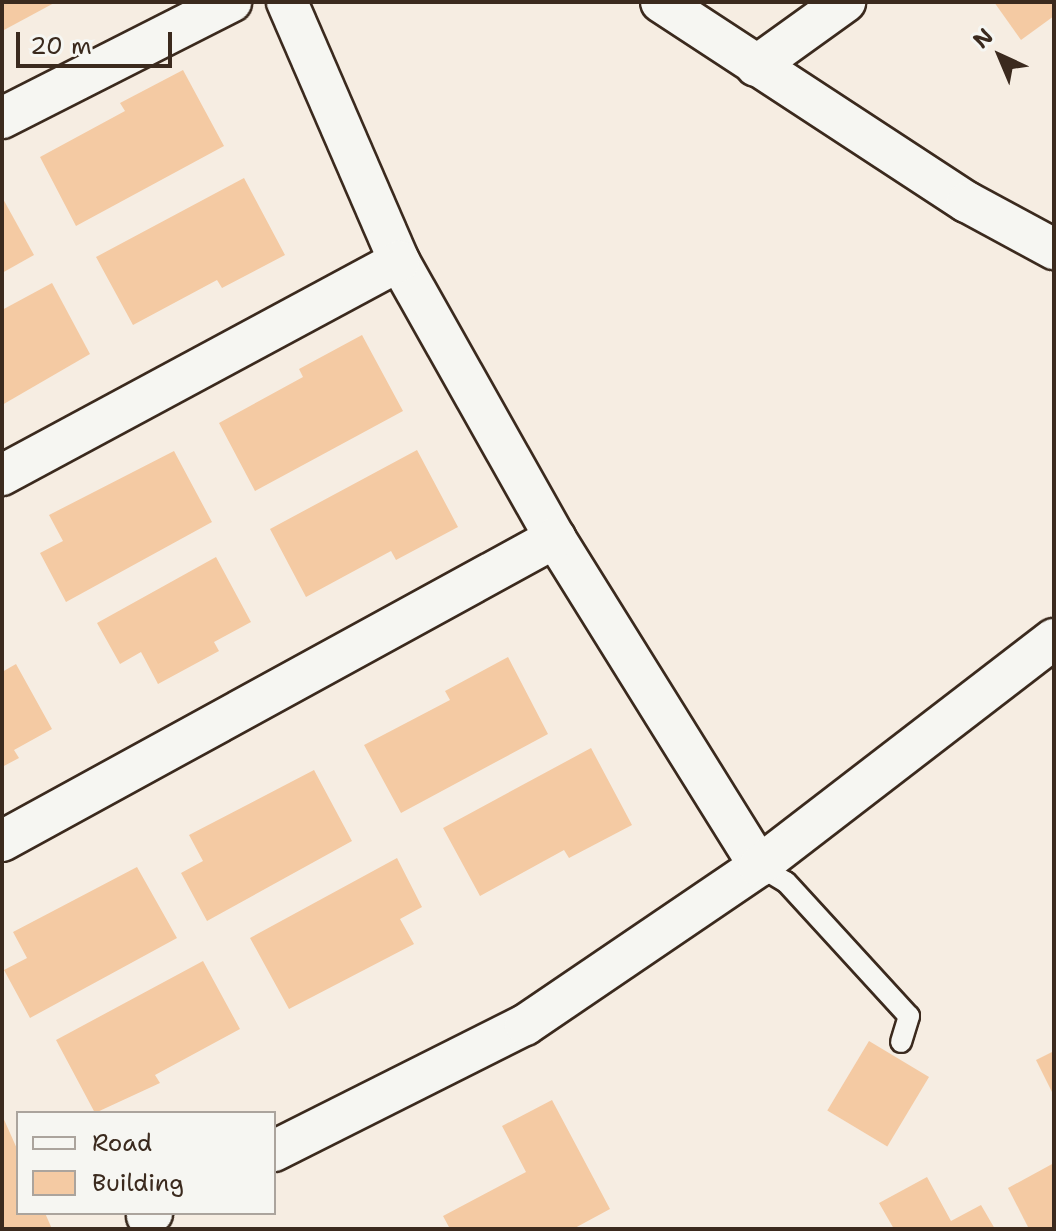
<!DOCTYPE html>
<style>
body{margin:0}
#map{position:relative;width:1056px;height:1231px;overflow:hidden;background:#f6ede2;font-family:"Shantell Sans",sans-serif}
div>[style]{position:absolute}
.building>*{inset:0;background:#f4caa3;transform-origin:0 0}
.roads{filter:drop-shadow(2px 0 #3b2a1e) drop-shadow(-2px 0 #3b2a1e) drop-shadow(0 2px #3b2a1e) drop-shadow(0 -2px #3b2a1e)}
.lane>*{height:20px;margin:-10px;padding:0 10px;transform-origin:10px;border-radius:10px;background:#f6f6f2}
.street>*{height:40px;margin:-20px;padding:0 20px;transform-origin:20px;border-radius:20px;background:#f6f6f2}
span{translate:-50% -50%;white-space:nowrap;text-align:center;line-height:1.15;-webkit-text-stroke:6px #f6f6f2;paint-order:stroke}
.frame{position:absolute;inset:0;border:4px solid #3b2a1e;pointer-events:none}
.legend{position:absolute;left:16px;top:1111px;width:260px;height:104px;box-sizing:border-box;background:#f6f6f2;border:2px solid #aba49d;margin:0;padding:10px 14px;list-style:none;font-size:24px;color:#3b2a1e}
.legend li{display:flex;align-items:center;gap:16px;height:40px}
.legend b{width:40px;border:2px solid #aba49d}
.north{position:absolute;left:960px;top:16px;width:80px;height:80px;-webkit-text-stroke:6px #f6f6f2;paint-order:stroke;rotate:316deg;font-size:22px;font-weight:700;line-height:32px;text-align:center;color:#3b2a1e}
.north::after{content:'';display:block;margin:auto;width:28px;height:36px;background:#3b2a1e;clip-path:polygon(50% 0,100% 100%,50% 72%,0 100%)}
.scale{position:absolute;left:16px;top:32px;width:156px;height:36px;box-sizing:border-box;border:4px solid #3b2a1e;border-top:0;padding-left:10px;font-size:24px;line-height:28px;white-space:nowrap;color:#3b2a1e;-webkit-text-stroke:6px #f6f6f2;paint-order:stroke}
</style>
<div id="map">
<div class="building">
<i style="clip-path:polygon(2px 2px,56px 2px,4px 30px)"></i>
<i style="clip-path:polygon(994px 2px,1054px 2px,1054px 16px,1021px 40px)"></i>
<i style="clip-path:polygon(183px 70px,224px 146px,76px 226px,40px 157px,125px 111px,120px 103px)"></i>
<i style="clip-path:polygon(244px 178px,285px 255px,222px 288px,217px 280px,133px 325px,96px 257px)"></i>
<i style="clip-path:polygon(2px 197px,34px 255px,2px 273px)"></i>
<i style="clip-path:polygon(52px 283px,90px 354px,2px 405px,2px 310px)"></i>
<i style="clip-path:polygon(362px 335px,403px 411px,255px 491px,219px 423px,303px 377px,299px 369px)"></i>
<i style="clip-path:polygon(417px 450px,458px 527px,396px 560px,391px 551px,306px 597px,270px 529px)"></i>
<i style="clip-path:polygon(174px 451px,212px 522px,66px 602px,40px 553px,63px 541px,49px 515px)"></i>
<i style="clip-path:polygon(216px 557px,251px 622px,214px 642px,219px 651px,158px 684px,141px 652px,120px 664px,97px 623px)"></i>
<i style="clip-path:polygon(508px 657px,548px 734px,401px 813px,364px 745px,450px 700px,445px 691px)"></i>
<i style="clip-path:polygon(16px 664px,52px 729px,14px 750px,19px 758px,2px 767px,2px 672px)"></i>
<i style="clip-path:polygon(591px 748px,632px 825px,569px 858px,564px 850px,480px 896px,443px 828px)"></i>
<i style="clip-path:polygon(314px 770px,352px 841px,207px 921px,181px 873px,203px 861px,189px 835px)"></i>
<i style="clip-path:polygon(397px 858px,422px 907px,400px 919px,414px 944px,289px 1009px,250px 938px)"></i>
<i style="clip-path:polygon(137px 867px,177px 938px,30px 1018px,4px 970px,27px 958px,13px 932px)"></i>
<i style="clip-path:polygon(203px 961px,240px 1029px,155px 1075px,160px 1083px,95px 1113px,56px 1040px)"></i>
<i style="left:869px;top:1041px;width:70px;height:81px;rotate:31deg"></i>
<i style="clip-path:polygon(1054px 1051px,1054px 1096px,1036px 1060px)"></i>
<i style="clip-path:polygon(552px 1100px,610px 1209px,573px 1229px,450px 1229px,443px 1216px,526px 1172px,502px 1126px)"></i>
<i style="clip-path:polygon(2px 1115px,18px 1151px,18px 1213px,45px 1213px,52px 1229px,2px 1229px)"></i>
<i style="clip-path:polygon(1054px 1163px,1054px 1229px,1029px 1229px,1008px 1188px)"></i>
<i style="clip-path:polygon(927px 1177px,951px 1221px,981px 1205px,995px 1229px,894px 1229px,879px 1203px)"></i>
</div>
<div class="roads">
<div class="lane">
<i style="left:759px;top:866px;width:31px;rotate:31deg"></i>
<i style="left:786px;top:882px;width:182px;rotate:47.5deg"></i>
<i style="left:909px;top:1016px;width:27px;rotate:107deg"></i>
</div>
<div class="street">
<i style="left:287px;top:2px;width:282px;rotate:66.6deg"></i>
<i style="left:399px;top:261px;width:318px;rotate:60.6deg"></i>
<i style="left:555px;top:538px;width:386px;rotate:58.1deg"></i>
<i style="left:661px;top:2px;width:366px;rotate:33.2deg"></i>
<i style="left:967px;top:202px;width:99px;rotate:28.4deg"></i>
<i style="left:756px;top:66px;width:110px;rotate:-35.7deg"></i>
<i style="left:2px;top:118px;width:257px;rotate:-26.9deg"></i>
<i style="left:2px;top:475px;width:451px;rotate:-28.3deg"></i>
<i style="left:2px;top:841px;width:631px;rotate:-28.72deg"></i>
<i style="left:274px;top:1151px;width:281px;rotate:-26.7deg"></i>
<i style="left:525px;top:1025px;width:283px;rotate:-34.2deg"></i>
<i style="left:759px;top:866px;width:372px;rotate:-37.6deg"></i>
<i style="left:147px;top:1216px;width:6px;rotate:-31deg"></i>
</div>
</div>
<div class="frame"></div>
<ul class="legend">
<li><b style="height:10px;background:#f6f6f2"></b>Road</li>
<li><b style="height:22px;background:#f4caa3"></b>Building</li>
</ul>
<div class="north">N</div>
<div class="scale">20 m</div>
</div>
